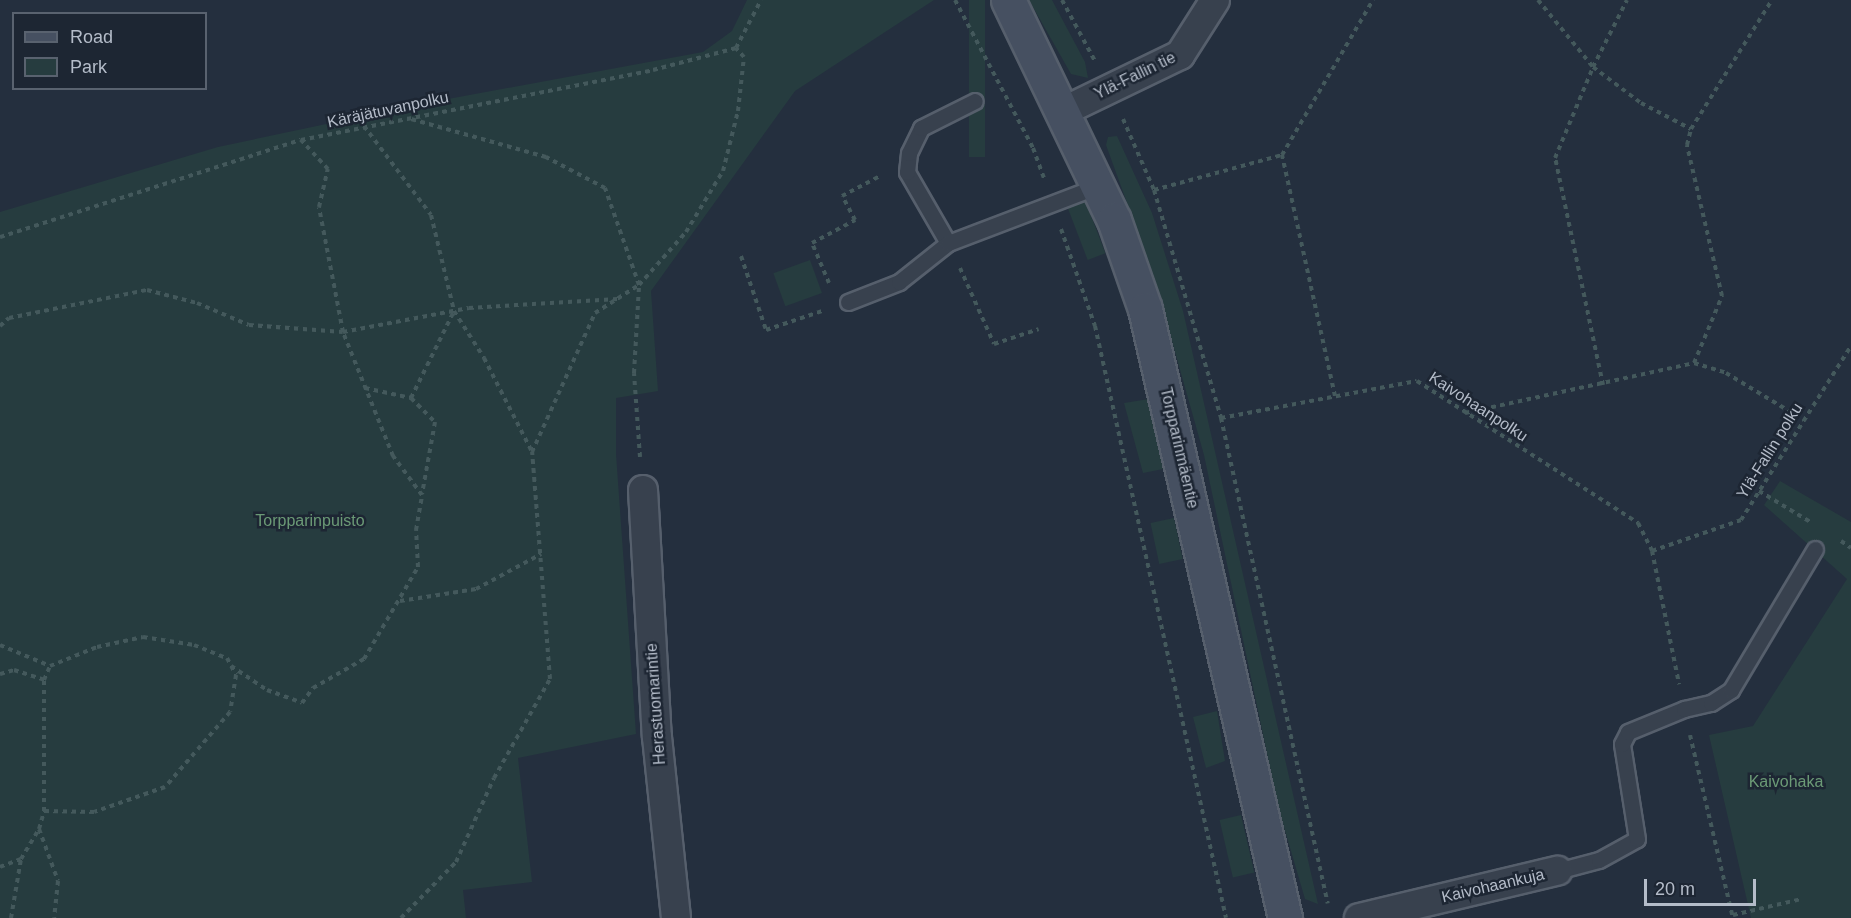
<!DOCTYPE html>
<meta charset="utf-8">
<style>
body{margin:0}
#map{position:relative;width:1851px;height:918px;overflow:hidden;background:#242f3e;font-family:Arial,sans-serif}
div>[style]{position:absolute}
.green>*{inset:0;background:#263c3f;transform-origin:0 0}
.path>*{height:4px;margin-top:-2px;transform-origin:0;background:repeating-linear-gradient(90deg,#44595c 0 4.5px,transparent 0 9px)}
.roads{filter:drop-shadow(2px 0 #565f6c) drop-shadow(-2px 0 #565f6c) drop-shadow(0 2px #565f6c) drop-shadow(0 -2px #565f6c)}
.lane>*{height:15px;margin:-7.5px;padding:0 7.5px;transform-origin:7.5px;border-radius:7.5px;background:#38414e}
.street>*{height:28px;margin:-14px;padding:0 14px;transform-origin:14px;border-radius:14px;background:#38414e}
.secondary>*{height:33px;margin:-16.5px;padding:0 16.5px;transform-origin:16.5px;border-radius:16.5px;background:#465061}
span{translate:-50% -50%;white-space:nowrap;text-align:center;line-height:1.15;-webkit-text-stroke:5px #1d2633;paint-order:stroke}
.street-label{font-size:16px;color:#b4bcc9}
.park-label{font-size:16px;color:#6b9a76}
.legend{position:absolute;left:12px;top:12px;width:195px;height:78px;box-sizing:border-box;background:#1d2633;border:2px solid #59626f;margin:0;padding:8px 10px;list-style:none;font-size:18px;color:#b4bcc9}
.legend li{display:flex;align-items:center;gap:12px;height:30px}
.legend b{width:30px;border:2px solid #59626f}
.scale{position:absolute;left:1644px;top:879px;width:112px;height:27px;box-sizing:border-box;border:3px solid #b4bcc9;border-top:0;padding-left:8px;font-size:18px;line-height:21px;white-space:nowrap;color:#b4bcc9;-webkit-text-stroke:4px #1d2633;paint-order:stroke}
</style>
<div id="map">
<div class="green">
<i style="clip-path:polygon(747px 0,934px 0,795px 91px,651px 291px,658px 391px,616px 398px,616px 454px,636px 734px,518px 758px,532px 882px,463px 890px,466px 918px,0 918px,0 212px,218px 147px,421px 104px,703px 52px,732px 31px)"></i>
<i style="left:969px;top:0;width:16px;height:157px"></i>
<i style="clip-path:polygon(1029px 0,1052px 0,1085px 62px,1088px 78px,1071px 74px)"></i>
<i style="clip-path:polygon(1117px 136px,1152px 213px,1183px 311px,1318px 904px,1305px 899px,1279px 810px,1204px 455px,1154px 277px,1106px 145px,1108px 137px)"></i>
<i style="left:1085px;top:200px;width:57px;height:19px;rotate:69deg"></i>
<i style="left:810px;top:260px;width:35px;height:39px;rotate:70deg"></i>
<i style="clip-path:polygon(1149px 399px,1163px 469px,1143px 473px,1124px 403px)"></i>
<i style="clip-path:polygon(1780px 481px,1851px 522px,1851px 918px,1751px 918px,1709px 735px,1753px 726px,1847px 579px,1764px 505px)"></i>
<i style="left:1174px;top:518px;width:42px;height:24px;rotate:78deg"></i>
<i style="clip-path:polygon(1217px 711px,1225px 761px,1206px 768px,1193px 717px)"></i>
<i style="left:1241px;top:815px;width:59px;height:22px;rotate:77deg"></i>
</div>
<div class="path">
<i style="left:955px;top:0;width:167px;rotate:62.2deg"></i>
<i style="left:1033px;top:148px;width:33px;rotate:70deg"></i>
<i style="left:1062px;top:0;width:69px;rotate:61.6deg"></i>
<i style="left:1538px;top:0;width:87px;rotate:50.6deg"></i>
<i style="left:1593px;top:67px;width:60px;rotate:36.9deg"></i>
<i style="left:1641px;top:103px;width:56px;rotate:27.5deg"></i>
<i style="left:1123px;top:119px;width:77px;rotate:66.4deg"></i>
<i style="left:1154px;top:190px;width:238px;rotate:73.6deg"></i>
<i style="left:1221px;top:418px;width:497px;rotate:77.6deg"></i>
<i style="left:364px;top:126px;width:111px;rotate:53deg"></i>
<i style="left:431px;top:215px;width:99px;rotate:76.5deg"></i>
<i style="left:454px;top:311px;width:56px;rotate:57.4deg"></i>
<i style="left:484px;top:358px;width:106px;rotate:62.9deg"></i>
<i style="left:1154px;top:190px;width:133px;rotate:-15.3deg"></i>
<i style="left:1061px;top:229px;width:103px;rotate:70.7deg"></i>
<i style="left:1095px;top:326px;width:606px;rotate:77.52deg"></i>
<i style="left:0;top:237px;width:316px;rotate:-17.9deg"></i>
<i style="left:301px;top:140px;width:359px;rotate:-11.2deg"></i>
<i style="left:653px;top:70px;width:86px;rotate:-14.8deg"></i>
<i style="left:736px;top:48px;width:54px;rotate:-62.5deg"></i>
<i style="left:741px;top:256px;width:78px;rotate:71.3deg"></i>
<i style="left:766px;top:330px;width:62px;rotate:-18.7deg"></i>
<i style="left:960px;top:268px;width:83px;rotate:65.9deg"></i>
<i style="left:994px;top:344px;width:47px;rotate:-18.4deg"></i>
<i style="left:829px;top:283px;width:43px;rotate:-113deg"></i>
<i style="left:812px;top:243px;width:49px;rotate:-28.1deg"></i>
<i style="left:855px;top:220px;width:27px;rotate:-118deg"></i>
<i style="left:842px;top:196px;width:43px;rotate:-27.8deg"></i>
<i style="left:0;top:326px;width:12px;rotate:-42deg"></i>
<i style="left:9px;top:318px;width:141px;rotate:-11.5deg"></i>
<i style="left:147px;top:290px;width:52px;rotate:14.6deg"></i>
<i style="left:197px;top:303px;width:56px;rotate:22.9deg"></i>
<i style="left:249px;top:325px;width:94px;rotate:4.3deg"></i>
<i style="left:343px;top:332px;width:128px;rotate:-10.8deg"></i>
<i style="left:469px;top:308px;width:149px;rotate:-3.5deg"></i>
<i style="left:1694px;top:363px;width:73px;rotate:-67.3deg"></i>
<i style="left:1722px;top:296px;width:155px;rotate:-103.1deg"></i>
<i style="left:1687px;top:145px;width:16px;rotate:-76deg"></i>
<i style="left:1691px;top:129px;width:152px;rotate:-57.9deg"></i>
<i style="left:1603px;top:385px;width:232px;rotate:-101.9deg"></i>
<i style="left:1555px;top:158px;width:99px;rotate:-67.3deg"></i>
<i style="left:1593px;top:67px;width:75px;rotate:-63.1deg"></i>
<i style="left:365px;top:388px;width:47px;rotate:12.3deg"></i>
<i style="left:411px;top:398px;width:34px;rotate:45deg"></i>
<i style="left:435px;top:422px;width:73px;rotate:100.2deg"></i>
<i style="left:1335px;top:396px;width:247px;rotate:-102.4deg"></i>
<i style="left:1282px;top:155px;width:180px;rotate:-59.6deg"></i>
<i style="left:411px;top:398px;width:97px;rotate:-63.7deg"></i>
<i style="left:1465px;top:413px;width:234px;rotate:-12.3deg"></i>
<i style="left:1694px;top:363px;width:34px;rotate:17deg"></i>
<i style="left:1726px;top:373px;width:91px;rotate:31.1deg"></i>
<i style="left:1221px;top:418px;width:199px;rotate:-10.7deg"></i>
<i style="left:1417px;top:381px;width:263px;rotate:32.7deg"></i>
<i style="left:1638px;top:523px;width:31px;rotate:63deg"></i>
<i style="left:1652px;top:551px;width:136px;rotate:78.5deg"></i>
<i style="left:640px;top:457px;width:84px;rotate:-94.1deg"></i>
<i style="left:634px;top:373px;width:88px;rotate:-86.7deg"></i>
<i style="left:639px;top:285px;width:71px;rotate:-48.4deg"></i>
<i style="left:686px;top:232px;width:71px;rotate:-58.8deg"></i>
<i style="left:723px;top:171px;width:62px;rotate:-76deg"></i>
<i style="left:738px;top:111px;width:54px;rotate:-83.7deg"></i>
<i style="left:744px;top:57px;width:12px;rotate:-132deg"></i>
<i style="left:1759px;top:491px;width:62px;rotate:31.1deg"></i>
<i style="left:1841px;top:541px;width:12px;rotate:35deg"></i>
<i style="left:1652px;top:551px;width:94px;rotate:-19.2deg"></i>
<i style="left:1741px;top:520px;width:206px;rotate:-57.7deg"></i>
<i style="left:400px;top:601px;width:77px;rotate:-9deg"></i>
<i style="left:476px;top:589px;width:74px;rotate:-28.3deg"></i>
<i style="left:0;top:645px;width:54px;rotate:22.8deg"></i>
<i style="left:231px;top:666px;width:43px;rotate:33.7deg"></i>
<i style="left:267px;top:690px;width:37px;rotate:20deg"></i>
<i style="left:302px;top:703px;width:19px;rotate:-54deg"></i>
<i style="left:313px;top:688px;width:59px;rotate:-29.6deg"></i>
<i style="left:364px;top:659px;width:107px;rotate:-59.6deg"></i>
<i style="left:418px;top:567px;width:37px;rotate:-93deg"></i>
<i style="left:416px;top:530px;width:36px;rotate:-80deg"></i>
<i style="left:422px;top:495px;width:49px;rotate:-126.6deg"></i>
<i style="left:393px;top:456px;width:134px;rotate:-112deg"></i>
<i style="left:343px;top:332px;width:127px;rotate:-100.9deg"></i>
<i style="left:319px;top:207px;width:39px;rotate:-77deg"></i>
<i style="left:328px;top:169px;width:40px;rotate:-133deg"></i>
<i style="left:0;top:674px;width:15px;rotate:-16deg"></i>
<i style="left:14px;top:670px;width:32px;rotate:18deg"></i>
<i style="left:1690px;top:735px;width:188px;rotate:76.8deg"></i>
<i style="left:39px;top:829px;width:55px;rotate:69.9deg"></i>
<i style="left:58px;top:881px;width:37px;rotate:96deg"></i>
<i style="left:0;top:867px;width:22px;rotate:-21deg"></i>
<i style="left:21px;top:859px;width:35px;rotate:-59deg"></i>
<i style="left:39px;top:829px;width:19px;rotate:-74deg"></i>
<i style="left:44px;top:811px;width:131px;rotate:-90deg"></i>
<i style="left:44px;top:680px;width:15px;rotate:-67deg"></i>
<i style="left:50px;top:666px;width:51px;rotate:-22deg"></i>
<i style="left:97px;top:647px;width:47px;rotate:-12.3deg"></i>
<i style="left:143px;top:637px;width:52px;rotate:8.9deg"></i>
<i style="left:194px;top:645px;width:35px;rotate:22deg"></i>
<i style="left:227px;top:658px;width:19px;rotate:62deg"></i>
<i style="left:236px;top:675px;width:37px;rotate:99deg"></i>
<i style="left:230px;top:712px;width:99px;rotate:130.9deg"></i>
<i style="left:165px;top:787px;width:75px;rotate:160.6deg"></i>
<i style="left:94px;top:812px;width:50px;rotate:-178.9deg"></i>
<i style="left:1733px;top:915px;width:71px;rotate:-13.1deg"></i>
<i style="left:11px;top:918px;width:60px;rotate:-80.4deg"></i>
<i style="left:401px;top:918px;width:78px;rotate:-45.5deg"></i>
<i style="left:456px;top:862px;width:92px;rotate:-65.7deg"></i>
<i style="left:494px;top:778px;width:114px;rotate:-60.5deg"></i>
<i style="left:550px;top:679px;width:228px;rotate:-94.5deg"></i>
<i style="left:532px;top:452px;width:153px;rotate:-65.6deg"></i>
<i style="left:595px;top:313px;width:52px;rotate:-32.5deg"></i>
<i style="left:639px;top:285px;width:103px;rotate:-109.3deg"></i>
<i style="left:605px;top:188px;width:67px;rotate:-152.3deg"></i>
<i style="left:546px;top:157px;width:144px;rotate:-164.3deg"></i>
</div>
<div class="roads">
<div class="lane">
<i style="left:948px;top:243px;width:82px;rotate:-120deg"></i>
<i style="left:907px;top:172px;width:19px;rotate:-84deg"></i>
<i style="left:909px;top:153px;width:28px;rotate:-64deg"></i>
<i style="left:921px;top:128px;width:60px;rotate:-26.6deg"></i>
<i style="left:848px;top:302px;width:55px;rotate:-21.4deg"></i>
<i style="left:899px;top:282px;width:63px;rotate:-38.5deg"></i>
<i style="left:948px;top:243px;width:160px;rotate:-20.8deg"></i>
<i style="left:1557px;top:871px;width:43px;rotate:-14.7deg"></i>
<i style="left:1599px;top:860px;width:43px;rotate:-28.9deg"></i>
<i style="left:1637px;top:839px;width:96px;rotate:-99deg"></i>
<i style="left:1622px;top:744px;width:13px;rotate:-63deg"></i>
<i style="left:1628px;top:732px;width:61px;rotate:-22.3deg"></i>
<i style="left:1684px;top:709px;width:28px;rotate:-13deg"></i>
<i style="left:1711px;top:703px;width:24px;rotate:-33deg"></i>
<i style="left:1731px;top:690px;width:164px;rotate:-59.2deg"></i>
</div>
<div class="street">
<i style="left:1064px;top:111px;width:129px;rotate:-25.8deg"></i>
<i style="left:1180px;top:55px;width:65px;rotate:-57.5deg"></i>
<i style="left:643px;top:490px;width:247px;rotate:86.8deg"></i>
<i style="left:657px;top:737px;width:182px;rotate:84deg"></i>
<i style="left:1359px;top:918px;width:204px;rotate:-13.4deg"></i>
</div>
<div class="secondary">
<i style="left:1008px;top:0;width:244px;rotate:64.3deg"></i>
<i style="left:1114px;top:220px;width:94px;rotate:70.8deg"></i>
<i style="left:1145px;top:309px;width:625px;rotate:77.05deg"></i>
</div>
</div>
<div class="street-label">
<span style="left:1135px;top:76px;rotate:-26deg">Ylä-Fallin tie</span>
<span style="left:388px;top:110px;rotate:-12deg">Käräjätuvanpolku</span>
<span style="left:1478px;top:407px;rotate:33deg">Kaivohaanpolku</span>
<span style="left:1179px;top:448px;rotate:77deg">Torpparinmäentie</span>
<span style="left:1770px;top:451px;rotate:-58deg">Ylä-Fallin polku</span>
<span style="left:656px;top:704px;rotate:-94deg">Herastuomarintie</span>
<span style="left:1493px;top:886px;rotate:-13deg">Kaivohaankuja</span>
</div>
<div class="park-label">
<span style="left:310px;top:521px">Torpparinpuisto</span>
<span style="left:1786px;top:782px">Kaivohaka</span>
</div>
<ul class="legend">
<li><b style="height:8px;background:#465061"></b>Road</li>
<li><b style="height:16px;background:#263c3f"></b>Park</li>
</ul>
<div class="scale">20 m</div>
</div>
